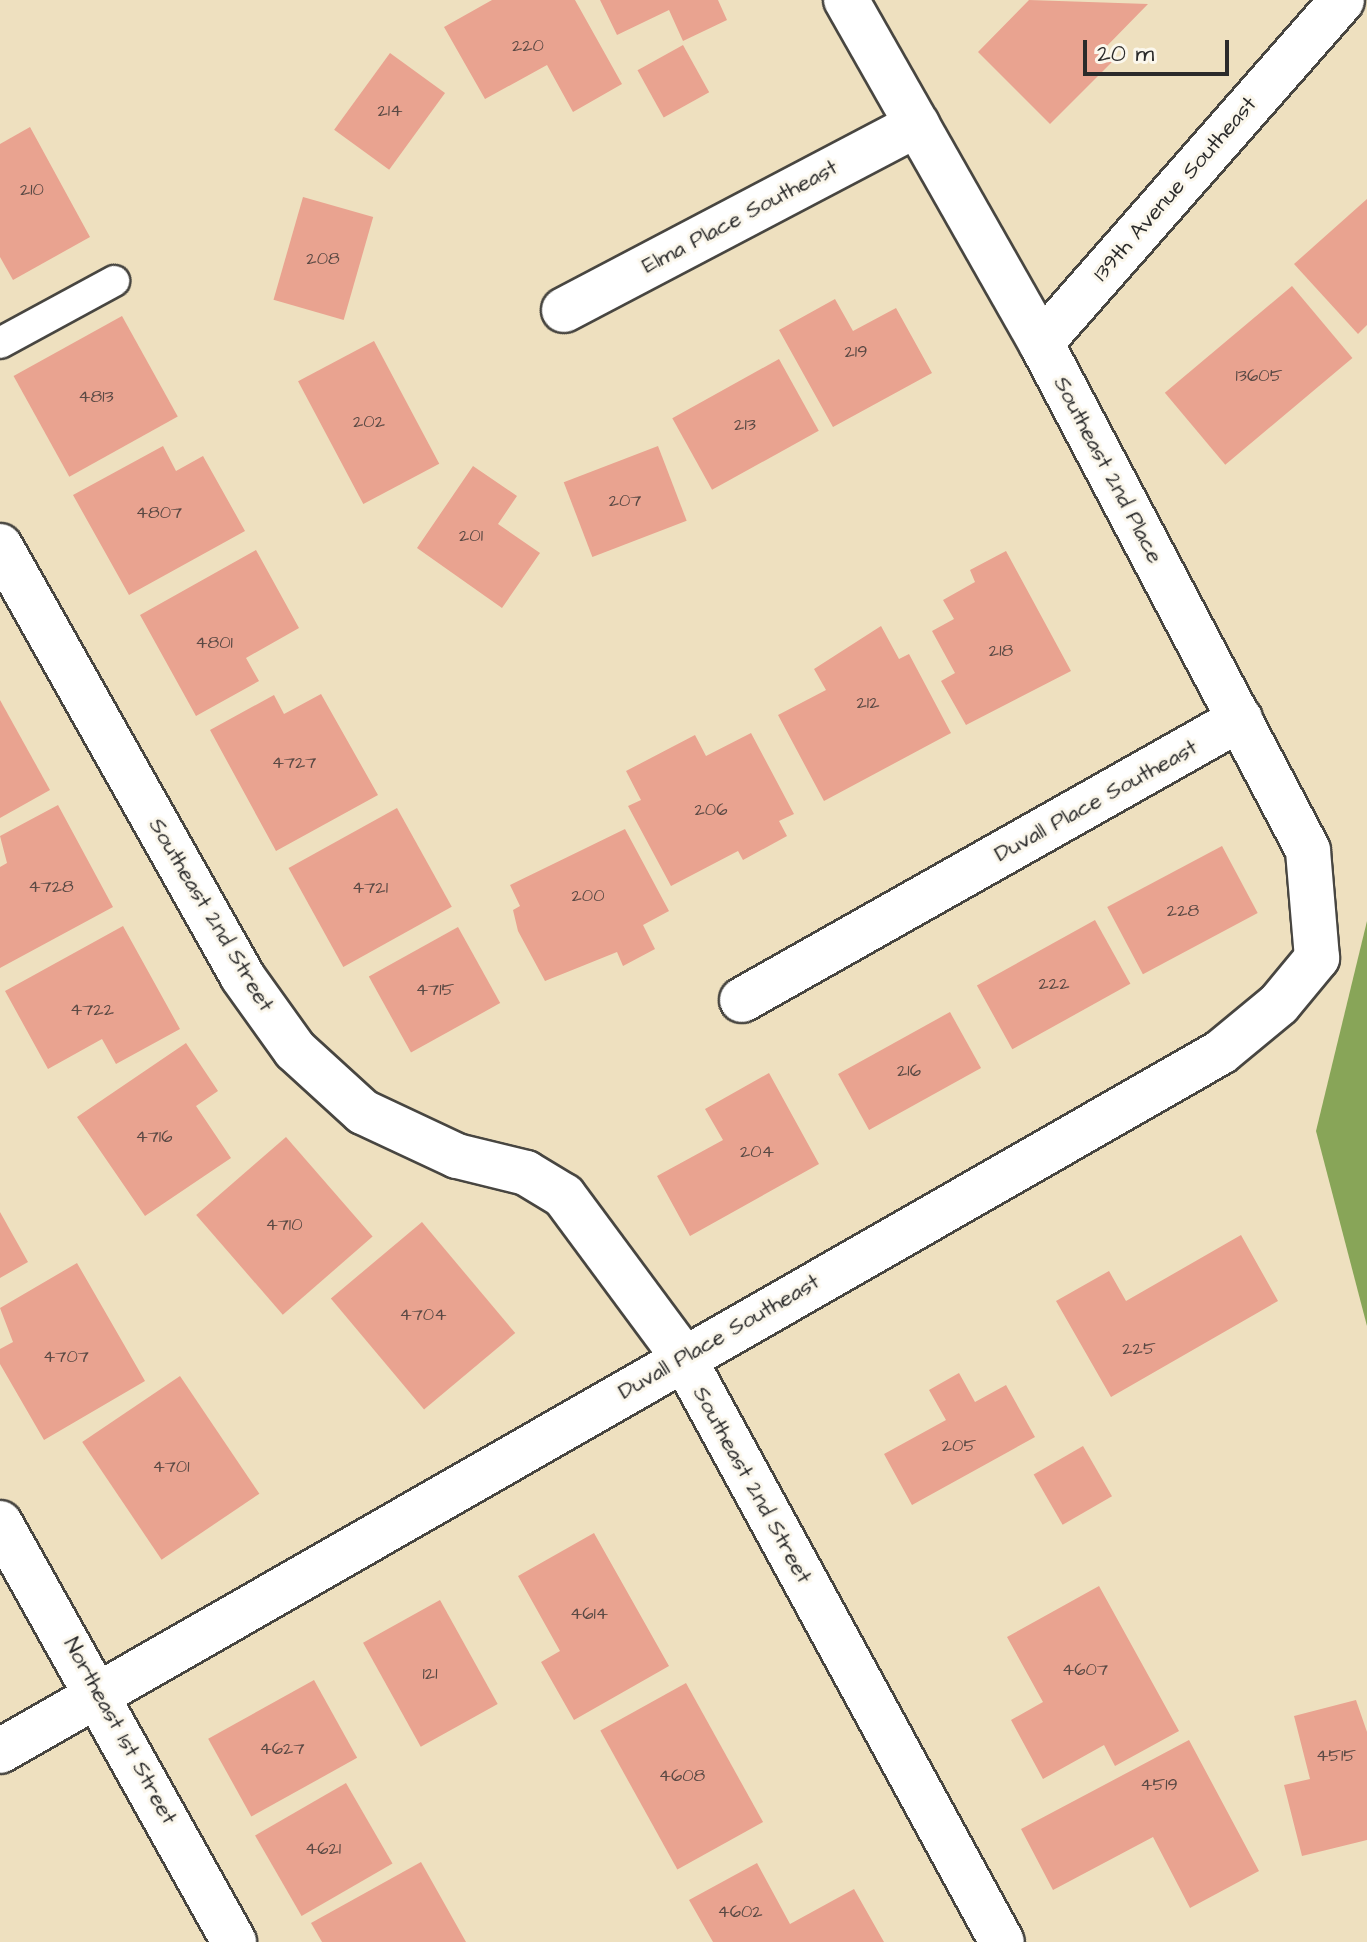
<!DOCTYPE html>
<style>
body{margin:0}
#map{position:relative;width:1367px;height:1942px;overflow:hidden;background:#eee0bf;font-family:"Architects Daughter",sans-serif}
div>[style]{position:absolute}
.forest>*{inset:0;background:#88a558}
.building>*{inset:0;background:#e9a390;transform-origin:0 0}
.roads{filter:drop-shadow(2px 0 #484641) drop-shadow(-2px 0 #484641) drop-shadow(0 2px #484641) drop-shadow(0 -2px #484641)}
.lane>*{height:30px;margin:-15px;padding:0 15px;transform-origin:15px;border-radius:15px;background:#fff}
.street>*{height:44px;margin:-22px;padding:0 22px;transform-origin:22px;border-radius:22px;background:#fff}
.secondary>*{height:44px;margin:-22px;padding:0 22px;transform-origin:22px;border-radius:22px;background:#fff}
span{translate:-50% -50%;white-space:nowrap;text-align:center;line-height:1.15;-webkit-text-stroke:6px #fbf7ec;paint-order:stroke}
.number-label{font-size:18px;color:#5a4944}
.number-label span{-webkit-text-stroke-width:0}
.street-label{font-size:22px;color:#2b2b2b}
.scale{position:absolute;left:1083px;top:40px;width:146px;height:36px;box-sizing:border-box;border:4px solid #2b2b2b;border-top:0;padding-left:10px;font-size:24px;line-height:28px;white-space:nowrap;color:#2b2b2b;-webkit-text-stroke:6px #fbf7ec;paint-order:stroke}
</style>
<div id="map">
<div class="forest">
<i style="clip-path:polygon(1367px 921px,1367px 1326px,1316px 1131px)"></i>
</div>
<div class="building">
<i style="clip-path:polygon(492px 0,575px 0,622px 84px,573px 112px,547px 65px,485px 99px,444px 27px)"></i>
<i style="clip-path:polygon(600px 0,718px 0,727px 20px,683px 41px,669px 10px,617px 35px)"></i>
<i style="clip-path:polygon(1029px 0,1148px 4px,1102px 51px,1113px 61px,1050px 124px,978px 52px)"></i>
<i style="left:683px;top:45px;width:54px;height:52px;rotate:61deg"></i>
<i style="left:390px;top:53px;width:68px;height:95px;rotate:36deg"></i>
<i style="clip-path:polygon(30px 127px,90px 237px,13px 280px,0 257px,0 144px)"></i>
<i style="left:303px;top:197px;width:73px;height:107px;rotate:16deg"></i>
<i style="clip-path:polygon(1367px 199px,1367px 325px,1358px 334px,1294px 264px)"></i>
<i style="left:1292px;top:286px;width:94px;height:166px;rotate:50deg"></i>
<i style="clip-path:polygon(835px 299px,853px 331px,896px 308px,932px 373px,833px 427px,779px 330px)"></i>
<i style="left:122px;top:316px;width:115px;height:124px;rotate:61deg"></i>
<i style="left:374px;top:341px;width:139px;height:86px;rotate:62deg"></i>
<i style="left:779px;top:359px;width:82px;height:122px;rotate:61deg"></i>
<i style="clip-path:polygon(163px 446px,176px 471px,203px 456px,245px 531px,129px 595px,73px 495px)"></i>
<i style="left:658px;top:446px;width:80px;height:101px;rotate:69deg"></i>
<i style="clip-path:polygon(473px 466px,517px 496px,498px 524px,540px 553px,502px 608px,417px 548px)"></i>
<i style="clip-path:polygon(256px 550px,299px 628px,246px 658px,259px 681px,196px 716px,140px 615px)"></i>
<i style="clip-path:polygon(1006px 551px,1071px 671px,966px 725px,941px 681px,955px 673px,932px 631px,954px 619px,943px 600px,975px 582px,970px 570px)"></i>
<i style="clip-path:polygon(881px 626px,899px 659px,909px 654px,951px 733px,824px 801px,778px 715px,826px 690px,814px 669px)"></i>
<i style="clip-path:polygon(321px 694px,378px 795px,276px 851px,210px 730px,274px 695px,284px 714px)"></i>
<i style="clip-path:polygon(0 700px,50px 790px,0 818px)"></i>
<i style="clip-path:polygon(751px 733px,794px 814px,779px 821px,787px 836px,743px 860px,738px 851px,671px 886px,628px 806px,641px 800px,626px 771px,695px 735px,706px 756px)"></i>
<i style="clip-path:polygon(58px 805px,113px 907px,0 968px,0 867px,7px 863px,0 836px)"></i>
<i style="left:397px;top:808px;width:113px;height:124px;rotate:61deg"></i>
<i style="clip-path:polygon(625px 829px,669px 911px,643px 925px,655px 949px,623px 966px,617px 952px,545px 981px,518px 931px,513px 910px,520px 906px,510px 885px)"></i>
<i style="left:1222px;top:846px;width:76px;height:130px;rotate:62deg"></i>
<i style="left:1095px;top:920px;width:73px;height:135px;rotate:61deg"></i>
<i style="clip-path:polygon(123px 926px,180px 1029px,116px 1064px,102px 1039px,48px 1069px,5px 991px)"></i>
<i style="left:458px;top:927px;width:87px;height:102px;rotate:61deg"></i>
<i style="left:950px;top:1012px;width:64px;height:128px;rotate:61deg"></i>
<i style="clip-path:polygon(186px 1043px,218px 1091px,196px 1106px,231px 1158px,145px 1216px,77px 1117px)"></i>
<i style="clip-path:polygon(769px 1073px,819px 1164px,690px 1236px,657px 1176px,723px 1140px,705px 1109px)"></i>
<i style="left:286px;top:1137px;width:132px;height:119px;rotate:49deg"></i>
<i style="clip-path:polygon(0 1212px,28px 1262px,0 1278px)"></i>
<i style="left:422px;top:1222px;width:145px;height:119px;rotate:50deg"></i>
<i style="clip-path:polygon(1241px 1235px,1278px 1301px,1111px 1397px,1056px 1301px,1109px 1271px,1126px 1301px)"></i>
<i style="clip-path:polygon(77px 1263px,145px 1381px,44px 1440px,0 1364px,0 1349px,13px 1342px,0 1308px)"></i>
<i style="clip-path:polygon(959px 1373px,975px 1402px,1006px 1385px,1035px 1437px,912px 1505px,884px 1454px,946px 1420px,929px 1390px)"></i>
<i style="left:180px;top:1376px;width:142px;height:118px;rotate:56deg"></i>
<i style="left:1083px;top:1446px;width:58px;height:57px;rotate:60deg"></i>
<i style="clip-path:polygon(594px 1533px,669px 1666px,574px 1720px,541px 1662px,560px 1651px,518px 1576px)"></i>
<i style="clip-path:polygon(1099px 1586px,1179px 1731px,1115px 1766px,1104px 1745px,1043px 1779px,1011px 1720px,1043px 1702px,1007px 1637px)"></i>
<i style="left:440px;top:1600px;width:119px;height:88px;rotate:61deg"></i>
<i style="left:314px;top:1680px;width:89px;height:121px;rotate:61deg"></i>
<i style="left:686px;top:1683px;width:159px;height:98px;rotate:61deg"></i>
<i style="clip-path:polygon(1356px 1700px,1367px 1732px,1367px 1840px,1302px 1856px,1284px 1785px,1310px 1779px,1294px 1716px)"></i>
<i style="clip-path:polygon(1189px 1740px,1259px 1871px,1190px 1908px,1153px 1837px,1053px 1890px,1021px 1829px)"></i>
<i style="left:346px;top:1783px;width:93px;height:105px;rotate:60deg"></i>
<i style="clip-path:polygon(421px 1862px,466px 1942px,322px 1942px,311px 1923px)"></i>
<i style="clip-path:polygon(757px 1863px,790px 1924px,854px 1889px,884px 1942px,713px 1942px,689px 1900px)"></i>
</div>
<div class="roads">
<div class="lane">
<i style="left:0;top:343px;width:130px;rotate:-28.5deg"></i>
</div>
<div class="street">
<i style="left:564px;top:310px;width:399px;rotate:-27.7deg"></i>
<i style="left:1041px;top:343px;width:456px;rotate:-48.7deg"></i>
<i style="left:0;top:546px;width:493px;rotate:60.6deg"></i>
<i style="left:242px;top:976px;width:91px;rotate:54.4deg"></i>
<i style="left:295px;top:1050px;width:92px;rotate:42.4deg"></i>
<i style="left:363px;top:1112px;width:104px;rotate:25.1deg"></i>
<i style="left:457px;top:1156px;width:71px;rotate:13.8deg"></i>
<i style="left:526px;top:1173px;width:44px;rotate:31.2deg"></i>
<i style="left:564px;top:1196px;width:200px;rotate:53.5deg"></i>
<i style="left:683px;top:1357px;width:666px;rotate:61.4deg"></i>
<i style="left:742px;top:1000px;width:572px;rotate:-29.43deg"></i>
<i style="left:0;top:1523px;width:480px;rotate:60.8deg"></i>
</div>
<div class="secondary">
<i style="left:0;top:1751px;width:1407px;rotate:-29.79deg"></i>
<i style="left:1221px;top:1052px;width:75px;rotate:-39.6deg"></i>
<i style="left:1279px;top:1004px;width:60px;rotate:-50.4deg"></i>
<i style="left:1317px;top:958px;width:108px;rotate:-94.8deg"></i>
<i style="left:1308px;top:850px;width:573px;rotate:-117.77deg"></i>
<i style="left:1041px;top:343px;width:395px;rotate:-119.6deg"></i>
</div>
</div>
<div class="number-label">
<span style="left:528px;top:46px">220</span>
<span style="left:390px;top:111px">214</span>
<span style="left:32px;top:190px">210</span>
<span style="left:323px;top:259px">208</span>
<span style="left:856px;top:352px">219</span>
<span style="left:1259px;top:376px">13605</span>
<span style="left:96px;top:397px">4813</span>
<span style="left:369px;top:422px">202</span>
<span style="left:745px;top:425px">213</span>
<span style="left:625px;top:501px">207</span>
<span style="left:159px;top:513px">4807</span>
<span style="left:471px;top:536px">201</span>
<span style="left:214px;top:643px">4801</span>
<span style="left:1001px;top:651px">218</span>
<span style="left:868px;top:703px">212</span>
<span style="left:294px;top:763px">4727</span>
<span style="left:711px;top:810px">206</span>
<span style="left:51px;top:887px">4728</span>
<span style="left:370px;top:888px">4721</span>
<span style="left:588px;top:896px">200</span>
<span style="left:1183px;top:911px">228</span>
<span style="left:1054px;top:984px">222</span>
<span style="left:435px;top:990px">4715</span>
<span style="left:92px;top:1010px">4722</span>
<span style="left:909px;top:1071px">216</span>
<span style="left:154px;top:1137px">4716</span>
<span style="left:757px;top:1152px">204</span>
<span style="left:284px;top:1225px">4710</span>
<span style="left:423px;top:1315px">4704</span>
<span style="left:1139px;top:1349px">225</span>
<span style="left:66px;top:1357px">4707</span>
<span style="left:959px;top:1446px">205</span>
<span style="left:171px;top:1467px">4701</span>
<span style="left:589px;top:1614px">4614</span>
<span style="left:1085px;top:1670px">4607</span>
<span style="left:430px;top:1674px">121</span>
<span style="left:282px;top:1749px">4627</span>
<span style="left:1336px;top:1756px">4515</span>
<span style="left:682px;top:1776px">4608</span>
<span style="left:1159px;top:1785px">4519</span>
<span style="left:323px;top:1849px">4621</span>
<span style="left:740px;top:1912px">4602</span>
</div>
<div class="street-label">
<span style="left:1175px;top:189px;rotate:-49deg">139th Avenue Southeast</span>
<span style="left:740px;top:217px;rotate:-28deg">Elma Place Southeast</span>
<span style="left:1108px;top:470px;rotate:62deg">Southeast 2nd Place</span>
<span style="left:1096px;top:801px;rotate:-29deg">Duvall Place Southeast</span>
<span style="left:211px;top:915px;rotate:59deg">Southeast 2nd Street</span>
<span style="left:719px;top:1337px;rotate:-30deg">Duvall Place Southeast</span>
<span style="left:752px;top:1485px;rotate:61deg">Southeast 2nd Street</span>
<span style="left:120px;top:1731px;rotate:61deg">Northeast 1st Street</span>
</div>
<div class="scale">20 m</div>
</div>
